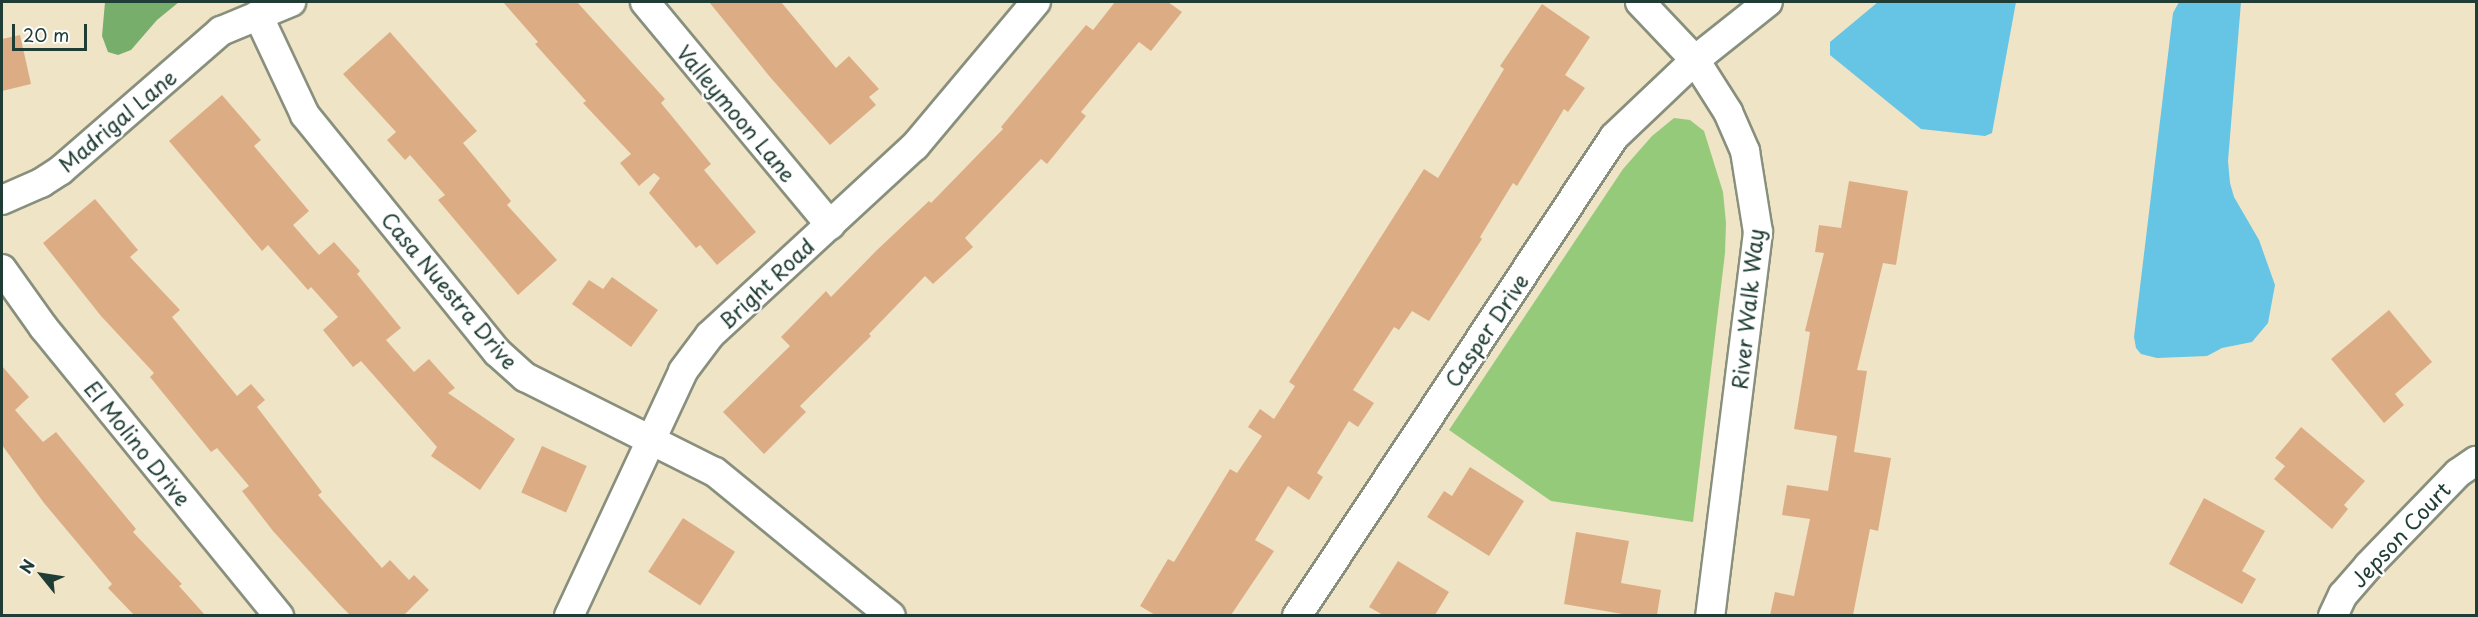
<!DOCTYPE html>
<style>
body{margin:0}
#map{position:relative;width:2478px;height:617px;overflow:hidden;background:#f0e4c6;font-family:"Playpen Sans",sans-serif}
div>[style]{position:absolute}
.green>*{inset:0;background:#95ca7b}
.forest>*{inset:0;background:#78ae6b}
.water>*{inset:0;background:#66c4e4}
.building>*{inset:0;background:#dcad85;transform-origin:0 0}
.roads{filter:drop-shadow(2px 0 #88907d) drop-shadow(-2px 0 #88907d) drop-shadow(0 2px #88907d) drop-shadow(0 -2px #88907d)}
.minor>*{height:28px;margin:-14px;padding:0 14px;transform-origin:14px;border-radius:14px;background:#fff}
span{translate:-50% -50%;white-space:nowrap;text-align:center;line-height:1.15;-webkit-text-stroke:4.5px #fff;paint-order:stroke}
.street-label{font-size:21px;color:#1f3d34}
.frame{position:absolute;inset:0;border:3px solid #1f3d34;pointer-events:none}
.north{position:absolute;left:12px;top:545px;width:60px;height:60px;-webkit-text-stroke:4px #fff;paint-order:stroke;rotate:300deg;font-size:16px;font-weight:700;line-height:24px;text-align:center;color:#1f3d34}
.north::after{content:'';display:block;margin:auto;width:21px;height:27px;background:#1f3d34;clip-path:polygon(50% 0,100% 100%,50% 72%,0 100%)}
.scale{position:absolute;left:12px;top:24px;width:75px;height:27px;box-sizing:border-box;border:3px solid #1f3d34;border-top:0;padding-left:8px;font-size:18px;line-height:21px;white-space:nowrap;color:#1f3d34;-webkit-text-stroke:4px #fff;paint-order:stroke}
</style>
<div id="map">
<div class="green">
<i style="clip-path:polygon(1674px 118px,1690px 120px,1704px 131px,1723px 192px,1726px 223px,1725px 253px,1693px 522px,1551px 501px,1449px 430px,1623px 169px,1652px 136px)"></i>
</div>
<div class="forest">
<i style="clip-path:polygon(105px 2px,179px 2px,157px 20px,131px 50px,118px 55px,108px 52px,102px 36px)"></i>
</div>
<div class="water">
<i style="clip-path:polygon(1878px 2px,2016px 2px,1992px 133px,1985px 136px,1921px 129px,1830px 55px,1830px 42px)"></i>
<i style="clip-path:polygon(2179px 2px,2241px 2px,2228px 161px,2230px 183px,2234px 197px,2259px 240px,2275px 285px,2268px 323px,2252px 342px,2222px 348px,2207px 356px,2157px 358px,2141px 354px,2136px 348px,2134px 337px,2173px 13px)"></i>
</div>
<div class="building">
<i style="clip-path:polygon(503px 2px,577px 2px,665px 99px,661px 103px,711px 164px,704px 170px,756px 232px,717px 265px,700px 245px,696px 248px,649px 193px,660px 178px,654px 173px,639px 186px,620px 163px,631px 154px,583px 103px,586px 101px,535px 44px,538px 42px)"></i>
<i style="clip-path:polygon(709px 2px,781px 2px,836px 68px,849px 56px,879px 89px,869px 97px,876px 105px,830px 145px,770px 77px)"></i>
<i style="clip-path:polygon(1115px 2px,1168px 2px,1182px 12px,1151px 51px,1139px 42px,1081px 112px,1086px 116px,1047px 164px,1041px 159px,965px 238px,973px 247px,933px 284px,925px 276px,869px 334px,871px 336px,800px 406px,806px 412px,764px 454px,723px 412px,790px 346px,781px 337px,826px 291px,831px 297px,877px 250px,929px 201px,931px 203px,1003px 129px,1001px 127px,1086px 25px,1093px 30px)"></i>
<i style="clip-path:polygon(1542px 4px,1590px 37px,1565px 75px,1585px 88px,1568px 112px,1564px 109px,1517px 186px,1513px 183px,1480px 237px,1482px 239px,1429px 321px,1412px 311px,1399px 330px,1394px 327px,1353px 390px,1374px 403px,1358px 427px,1349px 421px,1317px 473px,1323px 477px,1309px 500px,1288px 486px,1255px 540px,1274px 551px,1231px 615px,1155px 615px,1140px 606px,1168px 559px,1174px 562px,1230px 469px,1237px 473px,1262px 436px,1248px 427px,1260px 409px,1274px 419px,1295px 386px,1289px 382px,1424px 169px,1438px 178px,1504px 69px,1500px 66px)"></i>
<i style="clip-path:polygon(390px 32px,477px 131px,463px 143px,511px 201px,507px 205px,557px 260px,518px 295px,438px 200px,445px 195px,410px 155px,405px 160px,387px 140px,396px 132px,343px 74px)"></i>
<i style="clip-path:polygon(20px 35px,31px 84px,2px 91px,2px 39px)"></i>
<i style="clip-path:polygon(222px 95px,261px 140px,254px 146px,309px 211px,293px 225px,319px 255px,334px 242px,360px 271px,357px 274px,401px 328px,386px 340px,414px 372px,429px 359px,455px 388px,448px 393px,515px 439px,480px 490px,431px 456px,437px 447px,361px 361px,353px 367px,323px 330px,338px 317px,311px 287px,308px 290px,268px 245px,262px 251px,169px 141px)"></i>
<i style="clip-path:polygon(1849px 181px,1908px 191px,1896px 265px,1883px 263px,1857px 370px,1867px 371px,1854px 452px,1891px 458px,1878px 531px,1870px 529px,1853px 615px,1770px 615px,1775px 592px,1794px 596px,1810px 519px,1782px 515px,1787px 485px,1828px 491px,1837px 436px,1794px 429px,1810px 332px,1805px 331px,1824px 253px,1815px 252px,1819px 225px,1841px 228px)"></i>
<i style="clip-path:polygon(95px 199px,138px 250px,130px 257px,180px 310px,172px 317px,237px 396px,251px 384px,265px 400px,257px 407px,322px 492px,318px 495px,382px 568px,390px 560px,409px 580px,414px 575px,429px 590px,404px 615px,350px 615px,339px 604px,273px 531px,242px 491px,249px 486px,217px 448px,211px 452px,150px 377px,154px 373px,101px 316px,43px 243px)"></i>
<i style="clip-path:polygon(612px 277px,658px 310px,631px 347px,572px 304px,589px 280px,603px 289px)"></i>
<i style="clip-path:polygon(2389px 310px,2432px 362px,2395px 394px,2404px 405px,2384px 423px,2331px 359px)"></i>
<i style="clip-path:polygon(2px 366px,29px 397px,15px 410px,43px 442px,56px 432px,136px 529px,133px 532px,182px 584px,179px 586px,205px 615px,134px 615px,108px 588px,112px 584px,44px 503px,2px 445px)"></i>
<i style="clip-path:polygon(2301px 427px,2365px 481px,2344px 505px,2348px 509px,2332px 529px,2274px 479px,2285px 466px,2275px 458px)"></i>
<i style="left:542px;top:446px;width:49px;height:51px;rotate:24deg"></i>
<i style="clip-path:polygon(1470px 467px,1524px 501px,1489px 556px,1427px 517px,1444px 491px,1452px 496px)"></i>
<i style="clip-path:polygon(2204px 498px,2265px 531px,2242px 571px,2256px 579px,2242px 604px,2169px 564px)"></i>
<i style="left:683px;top:518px;width:62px;height:64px;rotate:33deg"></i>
<i style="clip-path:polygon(1576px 532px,1629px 541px,1621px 583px,1661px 590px,1657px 615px,1628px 615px,1564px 604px)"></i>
<i style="clip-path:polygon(1398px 561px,1449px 592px,1435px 615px,1383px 615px,1369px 607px)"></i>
</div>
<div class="roads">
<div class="minor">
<i style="left:645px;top:2px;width:290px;rotate:50.3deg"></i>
<i style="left:1640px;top:2px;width:80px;rotate:46.5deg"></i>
<i style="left:1695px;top:60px;width:62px;rotate:57.6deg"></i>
<i style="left:1728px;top:112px;width:43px;rotate:66.4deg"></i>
<i style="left:1745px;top:151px;width:82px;rotate:80.9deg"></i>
<i style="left:1758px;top:232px;width:387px;rotate:97.1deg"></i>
<i style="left:258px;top:15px;width:110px;rotate:64.8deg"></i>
<i style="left:305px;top:115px;width:305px;rotate:51deg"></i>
<i style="left:497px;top:352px;width:38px;rotate:42deg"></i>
<i style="left:525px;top:377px;width:212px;rotate:26.6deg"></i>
<i style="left:715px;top:472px;width:227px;rotate:39.3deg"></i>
<i style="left:2px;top:200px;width:43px;rotate:-23.6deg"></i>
<i style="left:41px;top:183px;width:24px;rotate:-33deg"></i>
<i style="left:61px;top:170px;width:212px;rotate:-41deg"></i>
<i style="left:221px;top:31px;width:76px;rotate:-22.5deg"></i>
<i style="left:2px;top:269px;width:72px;rotate:54.6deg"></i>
<i style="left:44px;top:328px;width:372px;rotate:50.8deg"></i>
<i style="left:569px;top:616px;width:270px;rotate:-65deg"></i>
<i style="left:683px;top:371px;width:45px;rotate:-53.1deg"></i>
<i style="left:710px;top:335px;width:279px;rotate:-42.7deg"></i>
<i style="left:915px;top:146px;width:188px;rotate:-50deg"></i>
<i style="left:1297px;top:616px;width:574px;rotate:-56.5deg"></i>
<i style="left:1614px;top:137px;width:112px;rotate:-43.5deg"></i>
<i style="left:1695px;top:60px;width:93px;rotate:-38.5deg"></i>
<i style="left:2333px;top:616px;width:23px;rotate:-65deg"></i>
<i style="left:2343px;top:595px;width:38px;rotate:-49deg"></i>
<i style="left:2368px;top:566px;width:129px;rotate:-45.9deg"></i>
<i style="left:2458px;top:473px;width:22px;rotate:-34deg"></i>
</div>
</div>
<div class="street-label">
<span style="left:737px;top:113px;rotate:50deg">Valleymoon Lane</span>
<span style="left:117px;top:120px;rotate:-40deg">Madrigal Lane</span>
<span style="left:766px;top:283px;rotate:-43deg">Bright Road</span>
<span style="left:450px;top:290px;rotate:50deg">Casa Nuestra Drive</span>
<span style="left:1747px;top:309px;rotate:-84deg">River Walk Way</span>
<span style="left:1486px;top:330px;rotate:-56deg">Casper Drive</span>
<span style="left:138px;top:443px;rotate:51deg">El Molino Drive</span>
<span style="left:2400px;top:534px;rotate:-47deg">Jepson Court</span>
</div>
<div class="frame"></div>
<div class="north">N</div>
<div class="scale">20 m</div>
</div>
